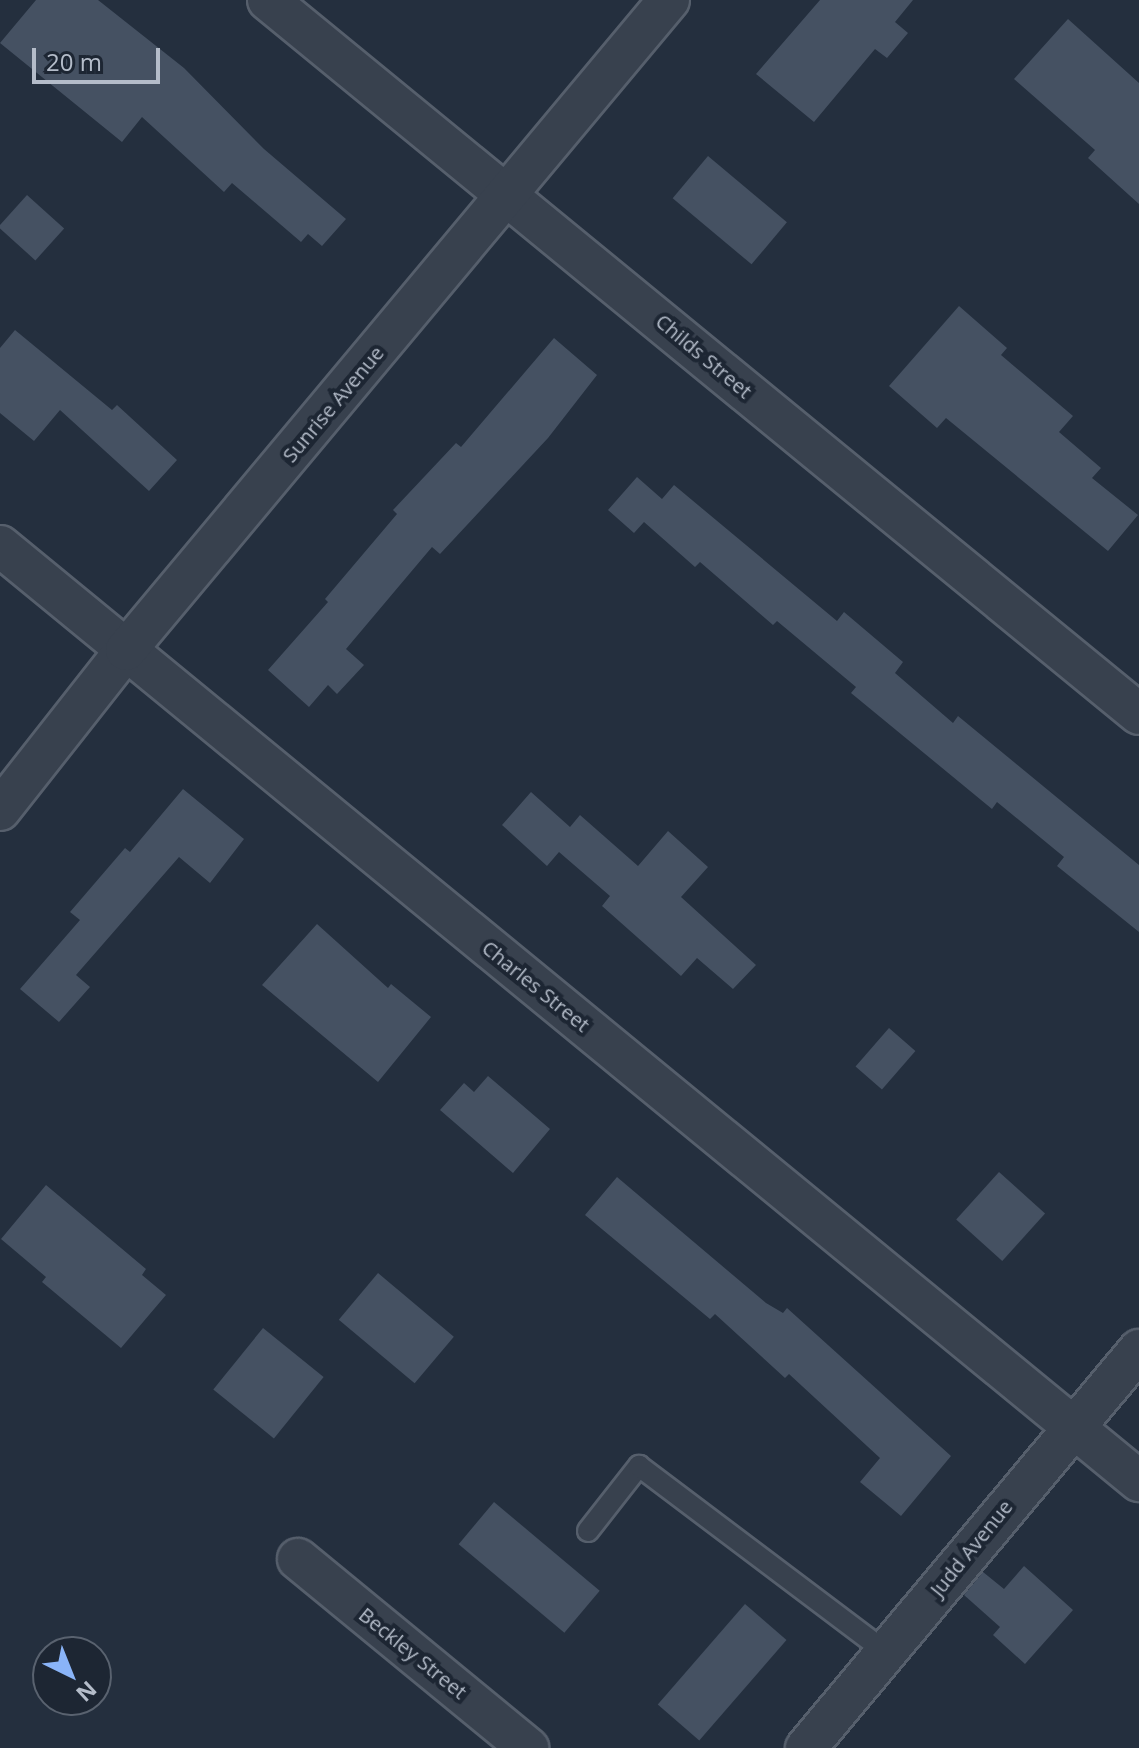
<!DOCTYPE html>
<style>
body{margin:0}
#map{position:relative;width:1139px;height:1748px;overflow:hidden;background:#242f3e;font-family:"Open Sans",sans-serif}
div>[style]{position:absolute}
.building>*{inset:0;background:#455162;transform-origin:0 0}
.roads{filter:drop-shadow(2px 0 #565f6c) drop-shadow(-2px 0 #565f6c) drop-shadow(0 2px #565f6c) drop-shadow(0 -2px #565f6c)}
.lane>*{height:20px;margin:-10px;padding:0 10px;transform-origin:10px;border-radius:10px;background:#38414e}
.street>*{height:40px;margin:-20px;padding:0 20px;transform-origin:20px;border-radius:20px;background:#38414e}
span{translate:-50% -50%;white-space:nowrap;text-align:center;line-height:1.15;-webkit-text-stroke:8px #1d2633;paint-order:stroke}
.street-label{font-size:20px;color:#b4bcc9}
.north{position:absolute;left:32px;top:1636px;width:80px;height:80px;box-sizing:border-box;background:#1d2633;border:2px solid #59626f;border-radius:50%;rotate:137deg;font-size:22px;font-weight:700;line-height:32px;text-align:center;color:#b4bcc9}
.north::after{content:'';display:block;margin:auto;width:28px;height:36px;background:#8ab4f8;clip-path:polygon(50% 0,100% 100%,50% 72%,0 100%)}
.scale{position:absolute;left:32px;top:48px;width:128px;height:36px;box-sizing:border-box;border:4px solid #b4bcc9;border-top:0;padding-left:10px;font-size:24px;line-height:28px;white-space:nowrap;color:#b4bcc9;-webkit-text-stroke:6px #1d2633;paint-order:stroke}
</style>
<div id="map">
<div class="building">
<i style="clip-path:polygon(36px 0,98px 0,184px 68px,264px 149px,346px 219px,322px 246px,308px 234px,301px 242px,232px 183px,224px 192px,142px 117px,122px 142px,0 43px)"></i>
<i style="clip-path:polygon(820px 0,913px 0,895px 22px,908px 33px,887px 58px,875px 49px,814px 122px,756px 74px)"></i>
<i style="clip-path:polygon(1068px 19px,1139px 83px,1139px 204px,1088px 158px,1095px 150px,1014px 79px)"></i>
<i style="left:708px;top:156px;width:103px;height:55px;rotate:40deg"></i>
<i style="left:27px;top:195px;width:50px;height:43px;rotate:42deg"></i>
<i style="clip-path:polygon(959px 306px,1007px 348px,1001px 355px,1073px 416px,1059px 432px,1101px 468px,1092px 478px,1138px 515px,1108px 551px,946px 418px,937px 428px,889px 386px)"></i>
<i style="clip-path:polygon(15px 330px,112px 410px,117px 405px,177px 460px,149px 491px,60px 410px,34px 441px,0 413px,0 348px)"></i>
<i style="clip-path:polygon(554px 338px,597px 375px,548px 438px,440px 554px,432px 547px,346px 649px,364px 665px,337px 694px,328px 685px,309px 707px,268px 670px,328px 602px,325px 599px,397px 514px,393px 510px,456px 443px,461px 447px)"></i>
<i style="clip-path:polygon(637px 477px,662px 499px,674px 485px,837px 621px,844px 612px,903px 662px,895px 673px,953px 723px,958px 716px,1139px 865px,1139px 932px,1057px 866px,1064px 857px,997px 802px,992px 809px,851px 693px,856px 687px,777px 621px,773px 625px,700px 562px,695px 567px,644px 522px,634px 533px,608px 510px)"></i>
<i style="clip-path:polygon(183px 789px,244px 839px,210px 883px,179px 857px,76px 975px,90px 987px,59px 1022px,20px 989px,80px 920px,70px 912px,125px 848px,130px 852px)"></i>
<i style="clip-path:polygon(531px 792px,570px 827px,580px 815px,638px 866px,668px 831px,708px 867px,681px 897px,756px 965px,733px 989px,697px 958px,681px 976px,602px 906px,610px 896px,559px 852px,547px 866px,502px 825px)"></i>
<i style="clip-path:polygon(317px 924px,388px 988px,391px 984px,431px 1017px,378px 1082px,262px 985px)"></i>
<i style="left:889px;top:1028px;width:35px;height:51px;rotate:41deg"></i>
<i style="clip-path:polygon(488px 1076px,550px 1129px,513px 1173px,440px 1110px,464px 1083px,474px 1092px)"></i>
<i style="left:999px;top:1172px;width:62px;height:64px;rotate:42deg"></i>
<i style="clip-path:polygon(617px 1177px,766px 1303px,783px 1313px,787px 1308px,951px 1456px,901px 1516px,860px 1482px,880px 1458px,789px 1374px,785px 1378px,715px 1314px,710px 1319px,585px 1215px)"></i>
<i style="clip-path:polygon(46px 1185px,146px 1269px,142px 1275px,166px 1295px,121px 1348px,42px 1282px,46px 1277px,1px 1239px)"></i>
<i style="left:378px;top:1273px;width:99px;height:61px;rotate:40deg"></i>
<i style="left:263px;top:1328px;width:78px;height:79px;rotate:39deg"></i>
<i style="left:494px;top:1502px;width:138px;height:55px;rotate:40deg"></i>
<i style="clip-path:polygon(1024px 1566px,1073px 1610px,1025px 1664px,993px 1635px,1000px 1627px,964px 1595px,983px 1572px,1004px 1589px)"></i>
<i style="left:745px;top:1604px;width:55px;height:133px;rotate:41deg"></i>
</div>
<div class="roads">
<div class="lane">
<i style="left:588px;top:1531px;width:83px;rotate:-51.9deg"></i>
<i style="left:639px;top:1466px;width:309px;rotate:37deg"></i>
</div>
<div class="street">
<i style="left:268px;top:0;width:1126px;rotate:39.34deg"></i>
<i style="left:0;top:546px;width:1474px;rotate:39.38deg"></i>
<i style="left:0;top:810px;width:204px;rotate:-51.8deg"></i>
<i style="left:126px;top:650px;width:847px;rotate:-50.13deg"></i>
<i style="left:298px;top:1559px;width:298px;rotate:39.4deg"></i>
<i style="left:806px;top:1748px;width:519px;rotate:-50.08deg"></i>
</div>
</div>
<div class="street-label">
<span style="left:704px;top:356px;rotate:40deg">Childs Street</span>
<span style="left:333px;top:404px;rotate:-50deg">Sunrise Avenue</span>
<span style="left:536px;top:986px;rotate:39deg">Charles Street</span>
<span style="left:971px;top:1548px;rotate:-51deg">Judd Avenue</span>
<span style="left:413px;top:1653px;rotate:39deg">Beckley Street</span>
</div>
<div class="north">N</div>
<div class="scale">20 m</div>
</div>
